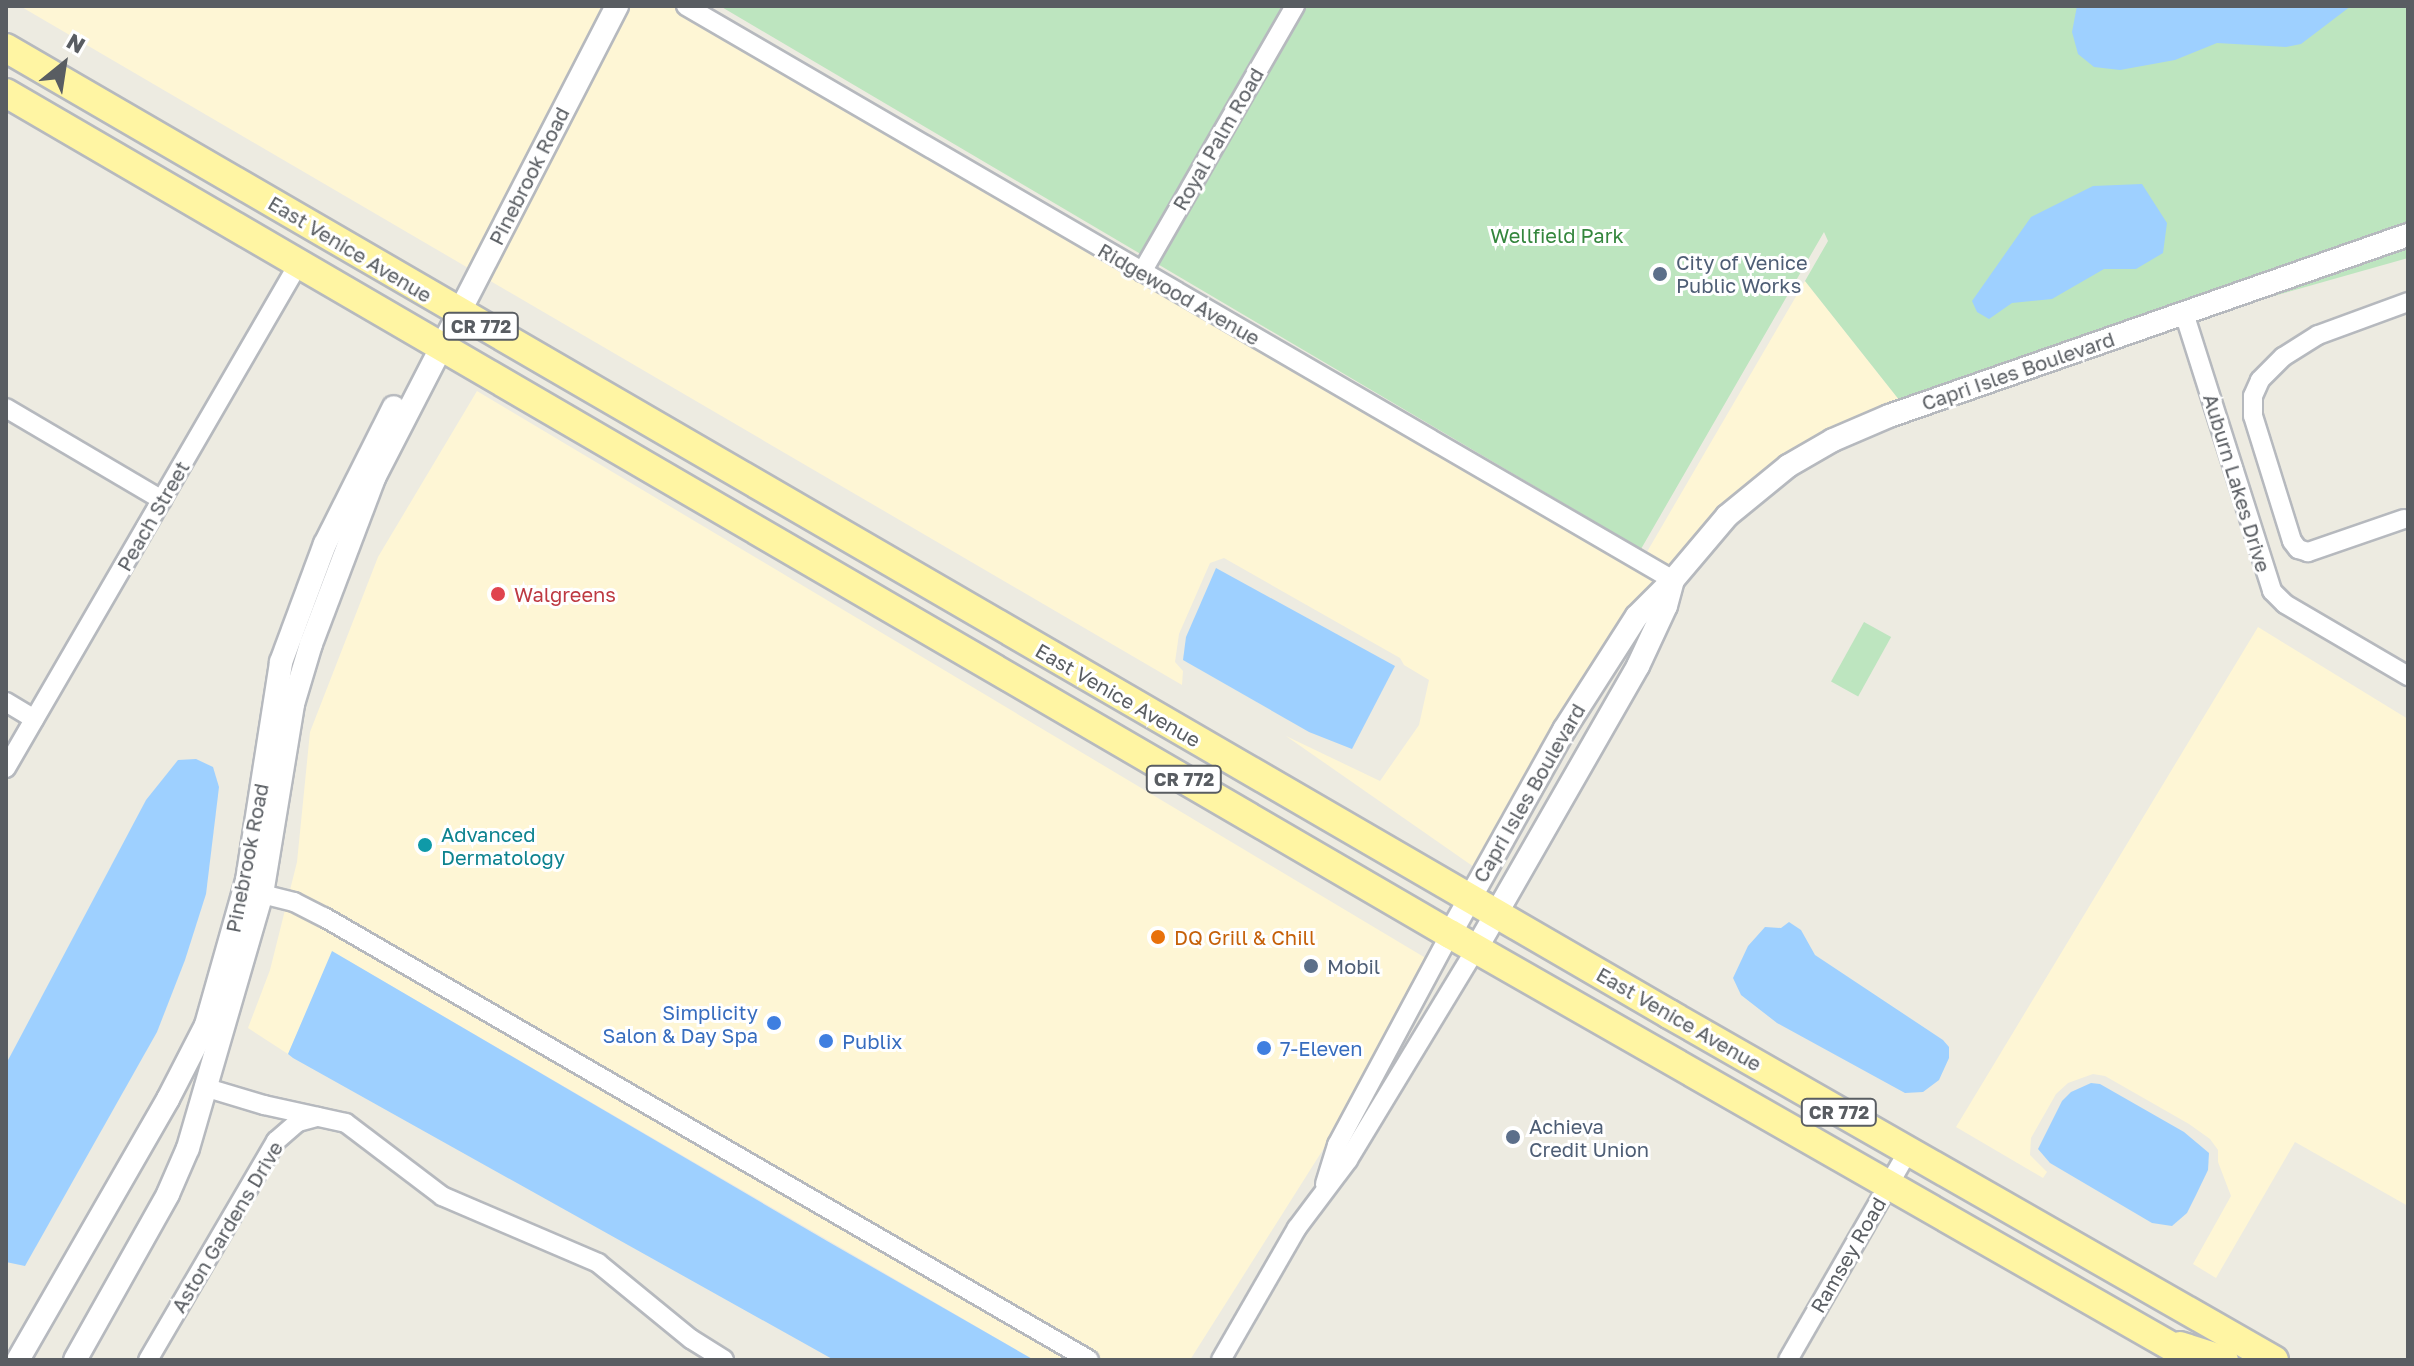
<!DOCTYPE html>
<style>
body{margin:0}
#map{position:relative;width:2414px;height:1366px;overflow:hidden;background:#edebe1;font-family:"Golos Text",sans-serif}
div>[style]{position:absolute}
.commercial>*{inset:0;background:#fef6d5}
.green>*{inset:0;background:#bde5bf;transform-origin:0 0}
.water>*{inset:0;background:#9ed0ff}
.roads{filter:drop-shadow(2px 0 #b6b9be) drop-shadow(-2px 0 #b6b9be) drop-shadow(0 2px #b6b9be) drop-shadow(0 -2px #b6b9be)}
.minor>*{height:18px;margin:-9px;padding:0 9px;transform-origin:9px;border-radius:9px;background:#fff}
.tertiary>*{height:22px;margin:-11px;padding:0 11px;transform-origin:11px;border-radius:11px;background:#fff}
.primary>*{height:28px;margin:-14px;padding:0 14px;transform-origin:14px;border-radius:14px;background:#fff5a3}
.dots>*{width:22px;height:22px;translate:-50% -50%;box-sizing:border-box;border:4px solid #fff;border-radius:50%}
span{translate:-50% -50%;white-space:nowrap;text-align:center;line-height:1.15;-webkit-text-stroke:6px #fff;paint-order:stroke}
.shield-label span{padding:2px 6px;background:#fff;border:2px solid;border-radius:6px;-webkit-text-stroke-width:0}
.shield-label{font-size:18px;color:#595d62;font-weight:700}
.street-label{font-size:20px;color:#595d62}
.park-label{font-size:20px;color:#34863d}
.service-label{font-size:20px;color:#4e5e75}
.left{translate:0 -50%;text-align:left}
.health-label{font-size:20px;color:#be3a42}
.culture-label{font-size:20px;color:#0d838f}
.food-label{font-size:20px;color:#c56008}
.shop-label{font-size:20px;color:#366cbe}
.right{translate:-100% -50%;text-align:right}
.frame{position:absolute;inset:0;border:8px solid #595d62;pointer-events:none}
.north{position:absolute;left:24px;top:24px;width:80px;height:80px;-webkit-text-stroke:6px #fff;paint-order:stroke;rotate:30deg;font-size:22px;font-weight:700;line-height:32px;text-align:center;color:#595d62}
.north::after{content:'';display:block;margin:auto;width:28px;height:36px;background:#595d62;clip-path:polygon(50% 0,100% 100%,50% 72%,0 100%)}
</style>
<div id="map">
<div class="commercial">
<i style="clip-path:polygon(20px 6px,606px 6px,470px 269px)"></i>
<i style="clip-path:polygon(629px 6px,678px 6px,1644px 557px,1805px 281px,1900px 401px,1851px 420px,1784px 457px,1737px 493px,1702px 528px,1630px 610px,1555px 725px,1474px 867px,1286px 736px,1380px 781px,1419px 725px,1429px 680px,1404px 665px,1400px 658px,1224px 558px,1210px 563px,1179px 634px,1175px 662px,1183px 671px,1182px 685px,487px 279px)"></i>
<i style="clip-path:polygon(477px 391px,1439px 966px,1190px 1360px,1034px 1360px,333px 952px,288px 1054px,248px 1028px,270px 970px,297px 862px,310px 732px,378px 557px)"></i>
<i style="clip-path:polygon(2258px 627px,2408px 719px,2408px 1206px,2295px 1142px,2216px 1278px,2193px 1264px,2231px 1196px,2218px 1162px,2218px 1150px,2210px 1139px,2189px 1124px,2105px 1076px,2093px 1074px,2068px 1083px,2056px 1094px,2031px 1138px,2030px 1155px,2047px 1172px,2043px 1178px,1956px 1127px)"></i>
</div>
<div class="green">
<i style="clip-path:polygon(720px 6px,2408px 6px,2408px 224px,1900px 401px,1805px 281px,1828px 241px,1824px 232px,1641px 549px)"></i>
<i style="clip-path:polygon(2408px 246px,2408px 258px,2228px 309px)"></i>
<i style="left:1864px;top:622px;width:31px;height:68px;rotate:29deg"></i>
</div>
<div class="water">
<i style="clip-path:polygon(2077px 6px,2351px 6px,2301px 44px,2286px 47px,2217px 43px,2175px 60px,2120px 70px,2094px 67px,2078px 54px,2072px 32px)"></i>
<i style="clip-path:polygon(2142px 184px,2167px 223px,2163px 253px,2136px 269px,2104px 269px,2052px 299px,2012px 303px,1989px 319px,1977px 312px,1972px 301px,2031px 217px,2093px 186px)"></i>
<i style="clip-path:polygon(1216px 568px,1395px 666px,1352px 749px,1309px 732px,1183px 660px,1186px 637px)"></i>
<i style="clip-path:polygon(196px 759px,213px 767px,219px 787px,206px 894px,185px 960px,157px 1032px,25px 1266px,6px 1262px,6px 1064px,146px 800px,178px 760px)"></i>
<i style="clip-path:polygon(1789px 922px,1801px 930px,1815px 955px,1943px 1040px,1949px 1047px,1949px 1058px,1939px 1080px,1923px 1092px,1905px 1093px,1777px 1023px,1741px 995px,1733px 978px,1748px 946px,1765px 927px,1781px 928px)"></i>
<i style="clip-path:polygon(332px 951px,827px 1241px,1034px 1360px,834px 1360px,293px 1058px,288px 1054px)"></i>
<i style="clip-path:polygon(2091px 1083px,2100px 1084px,2184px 1132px,2209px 1153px,2208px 1170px,2196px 1195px,2187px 1213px,2172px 1226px,2152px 1223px,2050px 1163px,2038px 1149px,2062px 1101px,2071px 1092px)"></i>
</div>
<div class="roads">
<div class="minor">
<i style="left:686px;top:6px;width:1142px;rotate:30.18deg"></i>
<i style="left:1142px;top:272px;width:307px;rotate:-60.1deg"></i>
<i style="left:2184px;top:313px;width:292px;rotate:72.4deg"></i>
<i style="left:2272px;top:591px;width:18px;rotate:45deg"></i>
<i style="left:2285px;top:604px;width:143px;rotate:30.3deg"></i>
<i style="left:6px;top:408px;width:181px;rotate:30.5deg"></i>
<i style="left:2404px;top:519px;width:102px;rotate:161deg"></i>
<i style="left:2308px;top:552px;width:10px;rotate:-163deg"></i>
<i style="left:2298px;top:549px;width:10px;rotate:-127deg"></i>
<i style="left:2292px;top:541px;width:131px;rotate:-107.3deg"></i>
<i style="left:2253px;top:416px;width:20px;rotate:-90deg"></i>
<i style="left:2253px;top:396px;width:17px;rotate:-66deg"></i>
<i style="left:2260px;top:380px;width:33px;rotate:-45deg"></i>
<i style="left:2283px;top:357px;width:41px;rotate:-32.2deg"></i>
<i style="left:2318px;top:335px;width:96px;rotate:-20.1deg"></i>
<i style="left:6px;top:702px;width:33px;rotate:31deg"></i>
<i style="left:6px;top:768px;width:584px;rotate:-59.88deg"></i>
<i style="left:262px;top:894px;width:33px;rotate:14deg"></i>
<i style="left:294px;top:902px;width:34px;rotate:27deg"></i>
<i style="left:324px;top:917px;width:884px;rotate:30.07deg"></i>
<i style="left:204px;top:1087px;width:63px;rotate:16.7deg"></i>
<i style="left:264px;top:1105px;width:84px;rotate:12.4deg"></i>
<i style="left:346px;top:1123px;width:121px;rotate:37.2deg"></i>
<i style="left:442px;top:1196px;width:170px;rotate:23.2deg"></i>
<i style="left:598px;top:1263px;width:120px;rotate:39.3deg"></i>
<i style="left:691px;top:1339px;width:39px;rotate:32deg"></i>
<i style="left:1325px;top:1184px;width:41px;rotate:-72.9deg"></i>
<i style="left:1337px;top:1145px;width:239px;rotate:-61.8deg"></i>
<i style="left:148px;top:1360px;width:254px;rotate:-59.7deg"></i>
<i style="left:276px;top:1141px;width:29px;rotate:-41deg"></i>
<i style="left:298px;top:1122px;width:20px;rotate:-15deg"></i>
<i style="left:1221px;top:1360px;width:152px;rotate:-60.1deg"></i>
<i style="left:1297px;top:1228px;width:85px;rotate:-53.1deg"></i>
<i style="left:1348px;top:1160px;width:247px;rotate:-58.8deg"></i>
<i style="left:1788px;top:1360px;width:241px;rotate:-60.1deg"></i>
</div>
<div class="tertiary">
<i style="left:1450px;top:934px;width:234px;rotate:-60.8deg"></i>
<i style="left:1564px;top:730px;width:135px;rotate:-57.4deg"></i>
<i style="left:1637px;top:616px;width:51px;rotate:-45deg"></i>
<i style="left:1673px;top:580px;width:84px;rotate:-49.8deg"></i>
<i style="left:1727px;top:516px;width:79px;rotate:-39.3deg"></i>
<i style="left:1788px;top:466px;width:52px;rotate:-30deg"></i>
<i style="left:1833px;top:440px;width:61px;rotate:-23.2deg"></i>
<i style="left:1889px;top:416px;width:550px;rotate:-19.23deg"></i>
<i style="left:1476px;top:949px;width:326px;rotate:-60.2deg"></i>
<i style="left:1638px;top:666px;width:66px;rotate:-65deg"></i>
<i style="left:1666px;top:606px;width:27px;rotate:-75deg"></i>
<i style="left:18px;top:1360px;width:301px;rotate:-60.1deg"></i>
<i style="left:168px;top:1099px;width:83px;rotate:-62.8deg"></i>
<i style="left:206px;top:1025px;width:151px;rotate:-74.2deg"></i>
<i style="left:247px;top:880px;width:221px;rotate:-81.1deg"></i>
<i style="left:281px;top:662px;width:126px;rotate:-69.6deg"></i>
<i style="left:325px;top:544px;width:153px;rotate:-63.3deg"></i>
<i style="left:75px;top:1360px;width:190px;rotate:-60.7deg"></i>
<i style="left:168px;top:1194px;width:50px;rotate:-66.5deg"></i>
<i style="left:188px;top:1148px;width:265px;rotate:-73.8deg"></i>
<i style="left:262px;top:894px;width:193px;rotate:-80.7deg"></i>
<i style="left:293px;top:704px;width:63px;rotate:-73.3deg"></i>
<i style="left:311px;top:644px;width:178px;rotate:-69.2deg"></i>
<i style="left:374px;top:478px;width:531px;rotate:-62.76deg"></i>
</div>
<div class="primary">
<i style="left:6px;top:48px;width:1923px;rotate:30.15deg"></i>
<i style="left:1669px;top:1014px;width:697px;rotate:29.77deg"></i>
<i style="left:6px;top:93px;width:1671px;rotate:30.22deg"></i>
<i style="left:1450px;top:934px;width:858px;rotate:29.76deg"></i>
<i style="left:2180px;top:1346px;width:46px;rotate:17.7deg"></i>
</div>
</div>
<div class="dots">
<i style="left:1660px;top:274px;background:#5c6f8a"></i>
<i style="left:498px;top:594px;background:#e0444e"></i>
<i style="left:425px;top:845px;background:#0f9aa8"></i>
<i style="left:1158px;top:937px;background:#e8710a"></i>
<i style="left:1311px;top:966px;background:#5c6f8a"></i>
<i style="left:774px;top:1023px;background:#3f7fe0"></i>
<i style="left:826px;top:1041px;background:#3f7fe0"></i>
<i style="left:1264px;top:1048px;background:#3f7fe0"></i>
<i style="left:1513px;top:1137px;background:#5c6f8a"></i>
</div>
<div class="shield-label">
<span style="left:481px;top:326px">CR 772</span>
<span style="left:1184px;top:779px">CR 772</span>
<span style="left:1839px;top:1112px">CR 772</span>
</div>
<div class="street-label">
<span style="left:1218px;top:139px;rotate:-60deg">Royal Palm Road</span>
<span style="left:529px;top:176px;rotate:-63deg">Pinebrook Road</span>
<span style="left:350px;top:249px;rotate:31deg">East Venice Avenue</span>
<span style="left:1179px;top:294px;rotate:30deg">Ridgewood Avenue</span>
<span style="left:2018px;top:371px;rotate:-19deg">Capri Isles Boulevard</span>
<span style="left:2237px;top:483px;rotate:73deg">Auburn Lakes Drive</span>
<span style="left:153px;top:516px;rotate:-60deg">Peach Street</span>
<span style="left:1118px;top:695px;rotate:30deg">East Venice Avenue</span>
<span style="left:1529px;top:793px;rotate:-60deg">Capri Isles Boulevard</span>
<span style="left:247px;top:858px;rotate:-79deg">Pinebrook Road</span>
<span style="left:1679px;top:1019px;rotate:30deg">East Venice Avenue</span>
<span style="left:227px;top:1227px;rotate:-59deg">Aston Gardens Drive</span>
<span style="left:1848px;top:1255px;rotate:-60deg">Ramsey Road</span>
</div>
<div class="park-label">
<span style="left:1557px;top:235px">Wellfield Park</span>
</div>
<div class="service-label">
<span class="left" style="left:1676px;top:274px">City of Venice<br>Public Works</span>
<span class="left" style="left:1327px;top:966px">Mobil</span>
<span class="left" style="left:1529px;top:1138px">Achieva<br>Credit Union</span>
</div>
<div class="health-label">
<span class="left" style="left:514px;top:594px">Walgreens</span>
</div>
<div class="culture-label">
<span class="left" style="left:441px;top:846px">Advanced<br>Dermatology</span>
</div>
<div class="food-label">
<span class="left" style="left:1174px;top:937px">DQ Grill &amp; Chill</span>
</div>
<div class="shop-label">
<span class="right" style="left:758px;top:1024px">Simplicity<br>Salon &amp; Day Spa</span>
<span class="left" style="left:842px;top:1041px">Publix</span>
<span class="left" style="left:1280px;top:1048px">7-Eleven</span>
</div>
<div class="frame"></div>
<div class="north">N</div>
</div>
